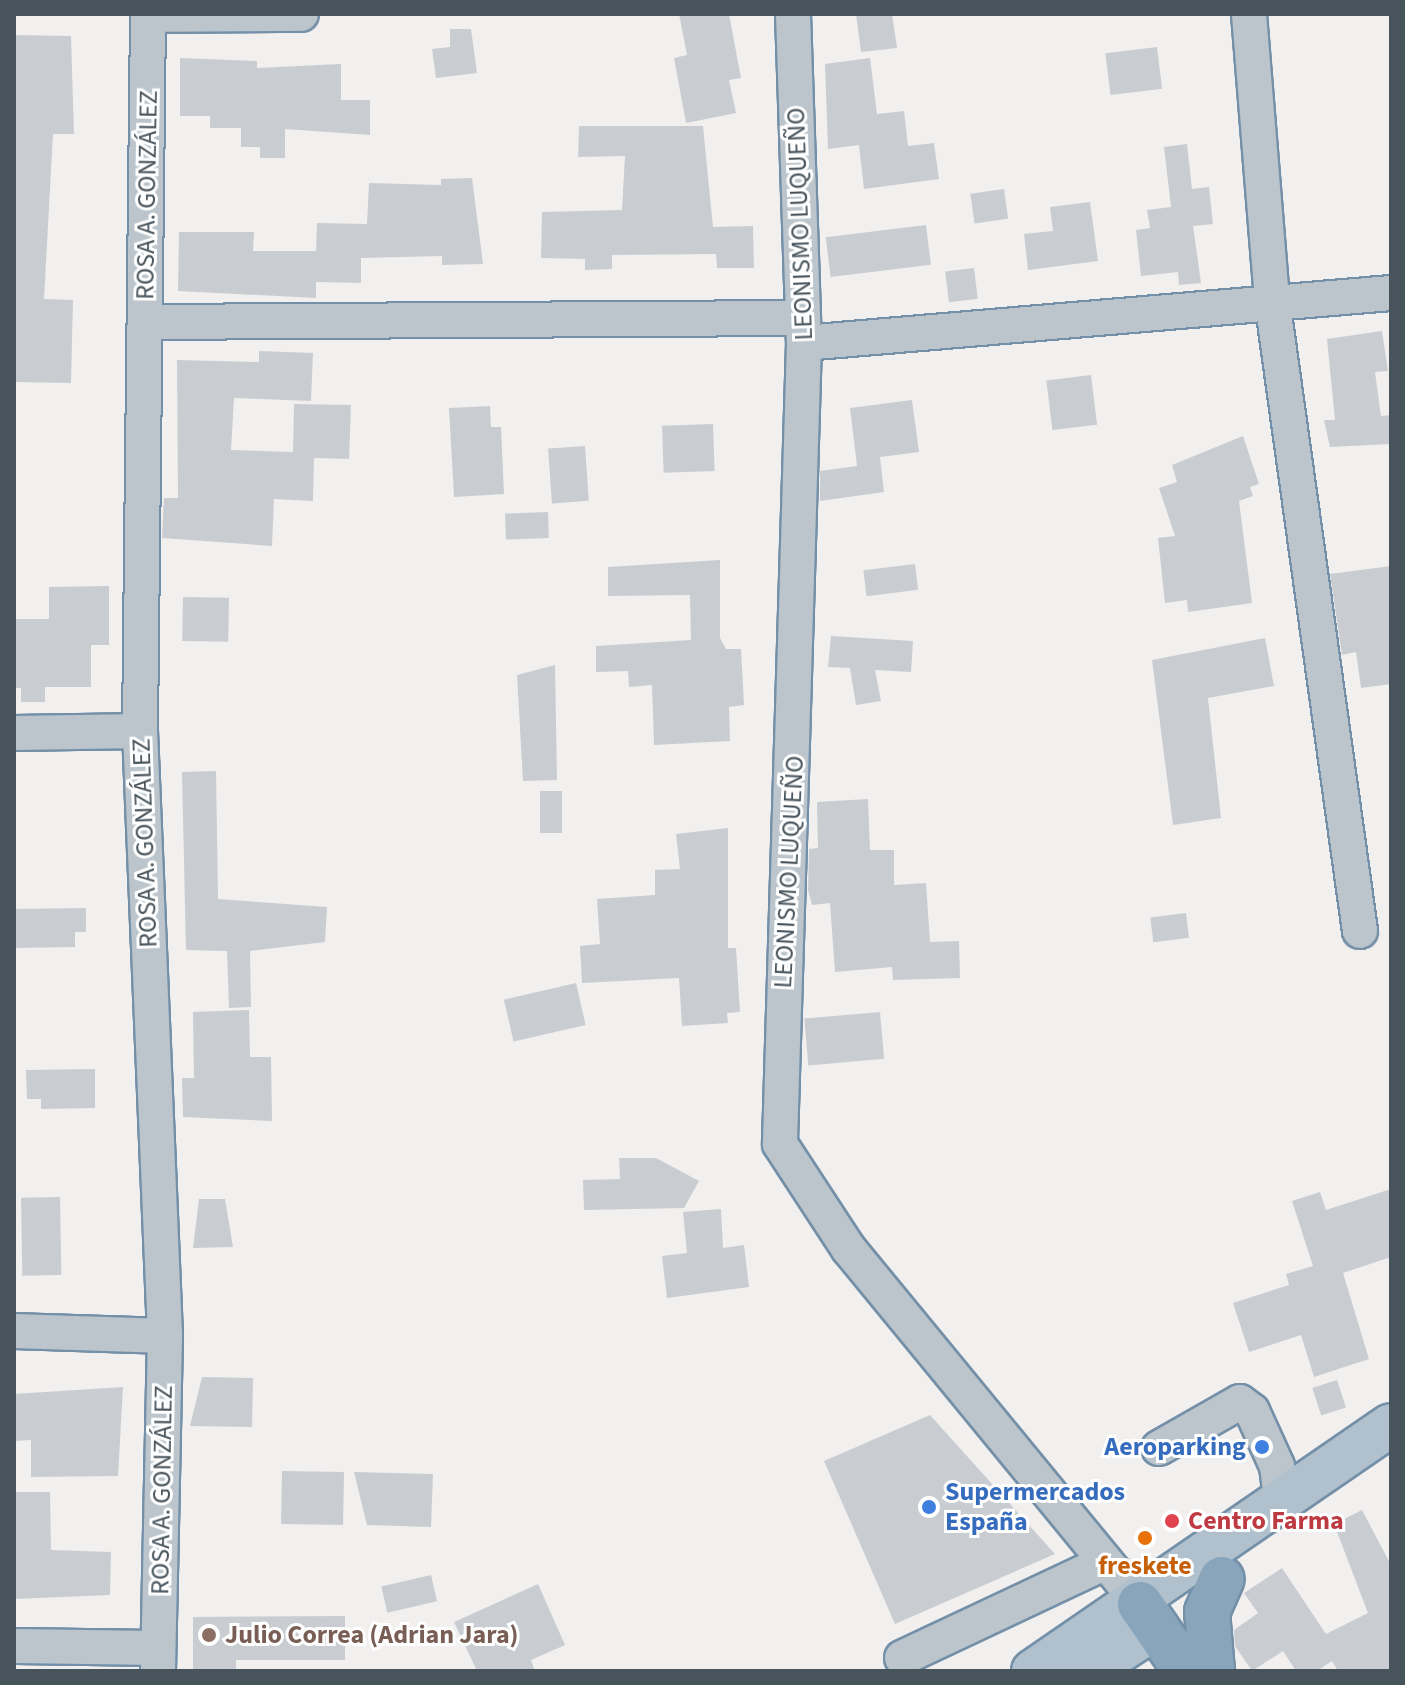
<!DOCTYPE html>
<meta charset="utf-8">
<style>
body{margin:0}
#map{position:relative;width:1405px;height:1685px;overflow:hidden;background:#f2efef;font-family:"Source Sans 3",sans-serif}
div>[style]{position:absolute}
.building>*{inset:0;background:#c9cdd2;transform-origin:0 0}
.roads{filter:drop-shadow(2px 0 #7490a8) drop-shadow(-2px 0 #7490a8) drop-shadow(0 2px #7490a8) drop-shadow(0 -2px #7490a8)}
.minor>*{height:34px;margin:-17px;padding:0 17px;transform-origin:17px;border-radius:17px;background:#bbc5cb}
.major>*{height:42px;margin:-21px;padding:0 21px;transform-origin:21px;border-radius:21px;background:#b0c1cd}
.highway>*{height:44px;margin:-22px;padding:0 22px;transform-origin:22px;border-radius:22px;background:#89a5bc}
.dots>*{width:22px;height:22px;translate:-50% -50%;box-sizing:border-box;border:4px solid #fff;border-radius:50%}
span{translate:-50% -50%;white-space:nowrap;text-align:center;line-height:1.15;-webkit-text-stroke:6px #fff;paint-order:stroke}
.street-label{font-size:26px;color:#48545c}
.shop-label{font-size:26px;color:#366cbe;font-weight:700}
.right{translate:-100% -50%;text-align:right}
.left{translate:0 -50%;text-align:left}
.health-label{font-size:26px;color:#be3a42;font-weight:700}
.food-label{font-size:26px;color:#c56008;font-weight:700}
.education-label{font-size:26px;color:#785e54;font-weight:700}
.frame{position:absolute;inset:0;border:16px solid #48545c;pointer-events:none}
</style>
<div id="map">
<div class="building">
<i style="clip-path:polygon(679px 14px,729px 14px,741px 78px,729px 80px,736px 113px,686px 123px,674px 58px,687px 55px)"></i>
<i style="clip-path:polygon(856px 14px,892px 14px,897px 48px,861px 52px)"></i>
<i style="clip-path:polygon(450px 29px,471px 29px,477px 73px,436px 78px,432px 49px,450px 47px)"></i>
<i style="clip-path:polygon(14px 35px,71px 36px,74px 134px,53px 134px,44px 299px,73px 300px,71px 383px,14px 382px)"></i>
<i style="left:1157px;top:47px;width:42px;height:52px;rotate:83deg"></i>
<i style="clip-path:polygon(180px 58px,257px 61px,257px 68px,341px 64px,341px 100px,370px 100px,370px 135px,285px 129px,285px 158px,260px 158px,260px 147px,241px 147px,241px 128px,210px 128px,210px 116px,180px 116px)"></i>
<i style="clip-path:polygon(870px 58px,877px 114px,904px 111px,908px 146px,934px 143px,939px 179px,864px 189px,859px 145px,828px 149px,825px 64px)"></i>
<i style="clip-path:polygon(579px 126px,703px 126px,713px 227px,753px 226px,754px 268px,717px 268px,716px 254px,612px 255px,612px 269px,585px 270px,585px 259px,541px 258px,542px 212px,622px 210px,625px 156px,578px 157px)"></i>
<i style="clip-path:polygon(1187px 144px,1192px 189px,1209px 187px,1213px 224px,1193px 226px,1201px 283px,1179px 285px,1178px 272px,1141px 276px,1136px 230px,1150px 228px,1147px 210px,1171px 207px,1164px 147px)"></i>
<i style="clip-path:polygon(472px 178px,483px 264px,442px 265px,442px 256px,361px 258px,361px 283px,316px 282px,316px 298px,178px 291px,179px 232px,254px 232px,253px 251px,316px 251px,317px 223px,367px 224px,369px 183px,441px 185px,441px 179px)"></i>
<i style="left:1004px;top:189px;width:30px;height:34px;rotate:82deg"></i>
<i style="clip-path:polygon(1090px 202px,1098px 261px,1028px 270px,1024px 234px,1053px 231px,1050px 207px)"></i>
<i style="left:926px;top:225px;width:40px;height:101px;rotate:83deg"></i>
<i style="left:974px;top:268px;width:31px;height:29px;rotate:83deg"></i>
<i style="clip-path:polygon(1382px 331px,1388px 371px,1375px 372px,1381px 416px,1391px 415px,1391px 444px,1330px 447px,1324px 420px,1335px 420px,1327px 339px)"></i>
<i style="clip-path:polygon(259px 351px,313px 353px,311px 401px,234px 398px,231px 450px,293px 452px,294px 404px,351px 405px,349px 459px,314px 458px,313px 501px,274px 499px,272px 546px,162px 538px,164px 498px,178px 498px,177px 360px,259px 362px)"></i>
<i style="left:1091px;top:375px;width:50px;height:45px;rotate:83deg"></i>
<i style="clip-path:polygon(912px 400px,919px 452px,880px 457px,884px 492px,820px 501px,820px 471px,857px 466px,850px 408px)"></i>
<i style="clip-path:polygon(490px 406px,491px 427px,501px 427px,504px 494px,454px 497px,449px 408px)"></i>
<i style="left:713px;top:424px;width:47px;height:51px;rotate:88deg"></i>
<i style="clip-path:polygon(1243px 436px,1259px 484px,1250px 487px,1253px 496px,1239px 501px,1252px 603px,1188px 612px,1187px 600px,1165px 603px,1158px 538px,1175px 536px,1159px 488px,1177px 482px,1172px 465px)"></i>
<i style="left:585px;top:446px;width:55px;height:37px;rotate:86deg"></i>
<i style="left:548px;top:512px;width:26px;height:43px;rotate:88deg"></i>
<i style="clip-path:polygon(720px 560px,720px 638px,726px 649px,741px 649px,744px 705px,729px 707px,730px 741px,654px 745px,652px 685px,629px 687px,628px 671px,596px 672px,596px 646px,691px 640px,690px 595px,608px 596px,608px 567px)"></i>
<i style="left:915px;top:564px;width:26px;height:52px;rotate:83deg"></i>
<i style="clip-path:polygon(1391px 566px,1391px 684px,1361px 688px,1356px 652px,1342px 655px,1330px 574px)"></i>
<i style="clip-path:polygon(109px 586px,109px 645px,91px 645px,91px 687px,45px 687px,45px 702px,21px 702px,21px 688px,14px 688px,14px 619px,49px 619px,49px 587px)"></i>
<i style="left:183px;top:597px;width:46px;height:44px;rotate:1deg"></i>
<i style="clip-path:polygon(831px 636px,913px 641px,911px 672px,875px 670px,881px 701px,856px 705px,850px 668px,828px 667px)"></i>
<i style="clip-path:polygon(1265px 638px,1274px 686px,1208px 698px,1221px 818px,1173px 825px,1152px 660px)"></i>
<i style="clip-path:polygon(555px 665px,557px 780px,523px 781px,517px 675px)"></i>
<i style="clip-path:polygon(216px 771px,218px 899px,327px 907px,325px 942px,250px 951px,251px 1007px,229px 1008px,227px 951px,186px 950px,182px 772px)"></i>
<i style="left:540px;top:791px;width:22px;height:42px"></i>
<i style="clip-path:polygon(868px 799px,870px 850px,894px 850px,894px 885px,926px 883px,930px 942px,959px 941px,960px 978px,893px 980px,892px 967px,835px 972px,830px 903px,812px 905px,808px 890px,809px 849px,818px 848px,817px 802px)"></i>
<i style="clip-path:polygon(728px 828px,728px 948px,736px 948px,740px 1012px,727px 1013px,728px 1023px,682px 1026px,679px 978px,582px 983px,580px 946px,600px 944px,597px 899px,655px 895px,655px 870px,680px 869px,676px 834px)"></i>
<i style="clip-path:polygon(86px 908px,86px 932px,75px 932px,75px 947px,14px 948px,14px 909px)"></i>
<i style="left:1186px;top:913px;width:25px;height:36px;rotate:83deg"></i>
<i style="left:576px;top:983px;width:43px;height:74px;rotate:77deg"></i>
<i style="clip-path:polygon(249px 1010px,250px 1057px,271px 1057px,272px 1121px,183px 1117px,182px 1078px,194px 1078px,193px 1012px)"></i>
<i style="left:880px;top:1012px;width:47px;height:76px;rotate:85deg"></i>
<i style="clip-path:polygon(95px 1069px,95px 1108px,41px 1109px,41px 1099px,27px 1099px,26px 1070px)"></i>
<i style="clip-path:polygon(619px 1158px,656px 1158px,699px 1181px,684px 1208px,584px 1210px,583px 1180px,620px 1179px)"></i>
<i style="clip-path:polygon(1391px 1189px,1391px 1257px,1343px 1273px,1369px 1359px,1314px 1377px,1301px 1335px,1249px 1352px,1233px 1303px,1289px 1285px,1286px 1274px,1313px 1266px,1292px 1201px,1320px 1192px,1326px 1210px)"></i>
<i style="left:60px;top:1197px;width:78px;height:39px;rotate:89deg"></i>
<i style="clip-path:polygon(199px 1199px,225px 1199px,233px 1247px,193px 1248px)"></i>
<i style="clip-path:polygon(721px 1209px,723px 1248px,744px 1245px,749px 1287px,667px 1298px,662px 1256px,687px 1253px,683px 1212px)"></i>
<i style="clip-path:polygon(202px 1377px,253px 1378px,252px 1427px,190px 1426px)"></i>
<i style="left:1337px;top:1380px;width:29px;height:26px;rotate:72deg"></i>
<i style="clip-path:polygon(123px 1387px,118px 1476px,31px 1477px,31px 1440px,14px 1441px,14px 1394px)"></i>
<i style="clip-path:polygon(930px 1415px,1055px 1554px,895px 1624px,824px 1461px)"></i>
<i style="left:282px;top:1471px;width:62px;height:53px;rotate:1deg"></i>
<i style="clip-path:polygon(354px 1472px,433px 1474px,431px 1527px,367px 1525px)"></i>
<i style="clip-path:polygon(14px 1492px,50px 1492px,51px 1550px,111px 1552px,110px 1595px,14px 1599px)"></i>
<i style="clip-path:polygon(1362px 1510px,1391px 1565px,1391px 1671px,1338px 1671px,1332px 1661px,1317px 1671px,1296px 1671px,1283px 1651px,1252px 1671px,1235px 1646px,1234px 1630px,1258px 1613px,1244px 1593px,1282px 1568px,1326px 1634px,1368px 1613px,1334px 1524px)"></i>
<i style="left:431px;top:1575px;width:27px;height:51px;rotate:77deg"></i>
<i style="clip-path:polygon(538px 1584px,565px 1645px,531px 1660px,535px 1671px,477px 1671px,454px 1622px)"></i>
<i style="clip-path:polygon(345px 1616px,345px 1660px,236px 1660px,236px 1671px,193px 1671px,193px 1617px)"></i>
</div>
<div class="roads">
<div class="minor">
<i style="left:148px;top:14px;width:717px;rotate:90.64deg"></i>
<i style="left:140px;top:731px;width:606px;rotate:87.63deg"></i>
<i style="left:165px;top:1336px;width:335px;rotate:91.2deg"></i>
<i style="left:793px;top:14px;width:329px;rotate:88.1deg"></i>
<i style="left:804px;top:343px;width:801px;rotate:91.72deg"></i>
<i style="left:780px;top:1144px;width:124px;rotate:56.8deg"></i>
<i style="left:848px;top:1248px;width:460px;rotate:50.6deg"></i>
<i style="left:1249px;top:14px;width:287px;rotate:85.4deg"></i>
<i style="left:1272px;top:300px;width:637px;rotate:82.06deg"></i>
<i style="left:148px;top:15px;width:153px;rotate:-0.4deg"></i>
<i style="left:145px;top:322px;width:657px;rotate:-0.35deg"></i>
<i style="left:804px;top:343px;width:589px;rotate:-4.87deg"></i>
<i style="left:14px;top:733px;width:126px;rotate:-0.9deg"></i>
<i style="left:14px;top:1331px;width:151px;rotate:1.9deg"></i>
<i style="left:1159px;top:1448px;width:93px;rotate:-29.6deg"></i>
<i style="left:1240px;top:1402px;width:15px;rotate:37deg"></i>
<i style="left:1252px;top:1411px;width:60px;rotate:65.6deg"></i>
<i style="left:1277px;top:1466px;width:34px;rotate:83deg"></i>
<i style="left:14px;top:1646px;width:144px;rotate:0.8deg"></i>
<i style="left:902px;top:1658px;width:225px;rotate:-25.2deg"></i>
</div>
<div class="major">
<i style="left:1033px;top:1671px;width:434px;rotate:-34.5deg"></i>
<i style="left:1089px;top:1671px;width:75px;rotate:-33.1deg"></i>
</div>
<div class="highway">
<i style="left:1140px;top:1604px;width:81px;rotate:55.5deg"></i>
<i style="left:1212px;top:1671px;width:59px;rotate:-94.8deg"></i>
<i style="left:1207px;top:1612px;width:36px;rotate:-66deg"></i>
</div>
</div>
<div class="dots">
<i style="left:1262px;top:1447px;background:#3f7fe0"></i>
<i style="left:929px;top:1507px;background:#3f7fe0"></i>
<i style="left:1172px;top:1521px;background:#e0444e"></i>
<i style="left:1145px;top:1538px;background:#e8710a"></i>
<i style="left:209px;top:1635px;background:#8d6e63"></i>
</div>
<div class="street-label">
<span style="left:147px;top:195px;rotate:-89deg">ROSA A. GONZÁLEZ</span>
<span style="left:800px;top:224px;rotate:-92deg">LEONISMO LUQUEÑO</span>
<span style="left:145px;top:843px;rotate:-92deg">ROSA A. GONZÁLEZ</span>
<span style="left:789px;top:872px;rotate:-87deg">LEONISMO LUQUEÑO</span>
<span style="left:162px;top:1490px;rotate:-89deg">ROSA A. GONZÁLEZ</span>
</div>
<div class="shop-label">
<span class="right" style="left:1246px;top:1447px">Aeroparking</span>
<span class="left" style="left:945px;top:1507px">Supermercados<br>España</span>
</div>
<div class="health-label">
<span class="left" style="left:1188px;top:1521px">Centro Farma</span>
</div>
<div class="food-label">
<span style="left:1145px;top:1566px">freskete</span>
</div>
<div class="education-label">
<span class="left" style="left:225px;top:1635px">Julio Correa (Adrian Jara)</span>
</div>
<div class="frame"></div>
</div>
